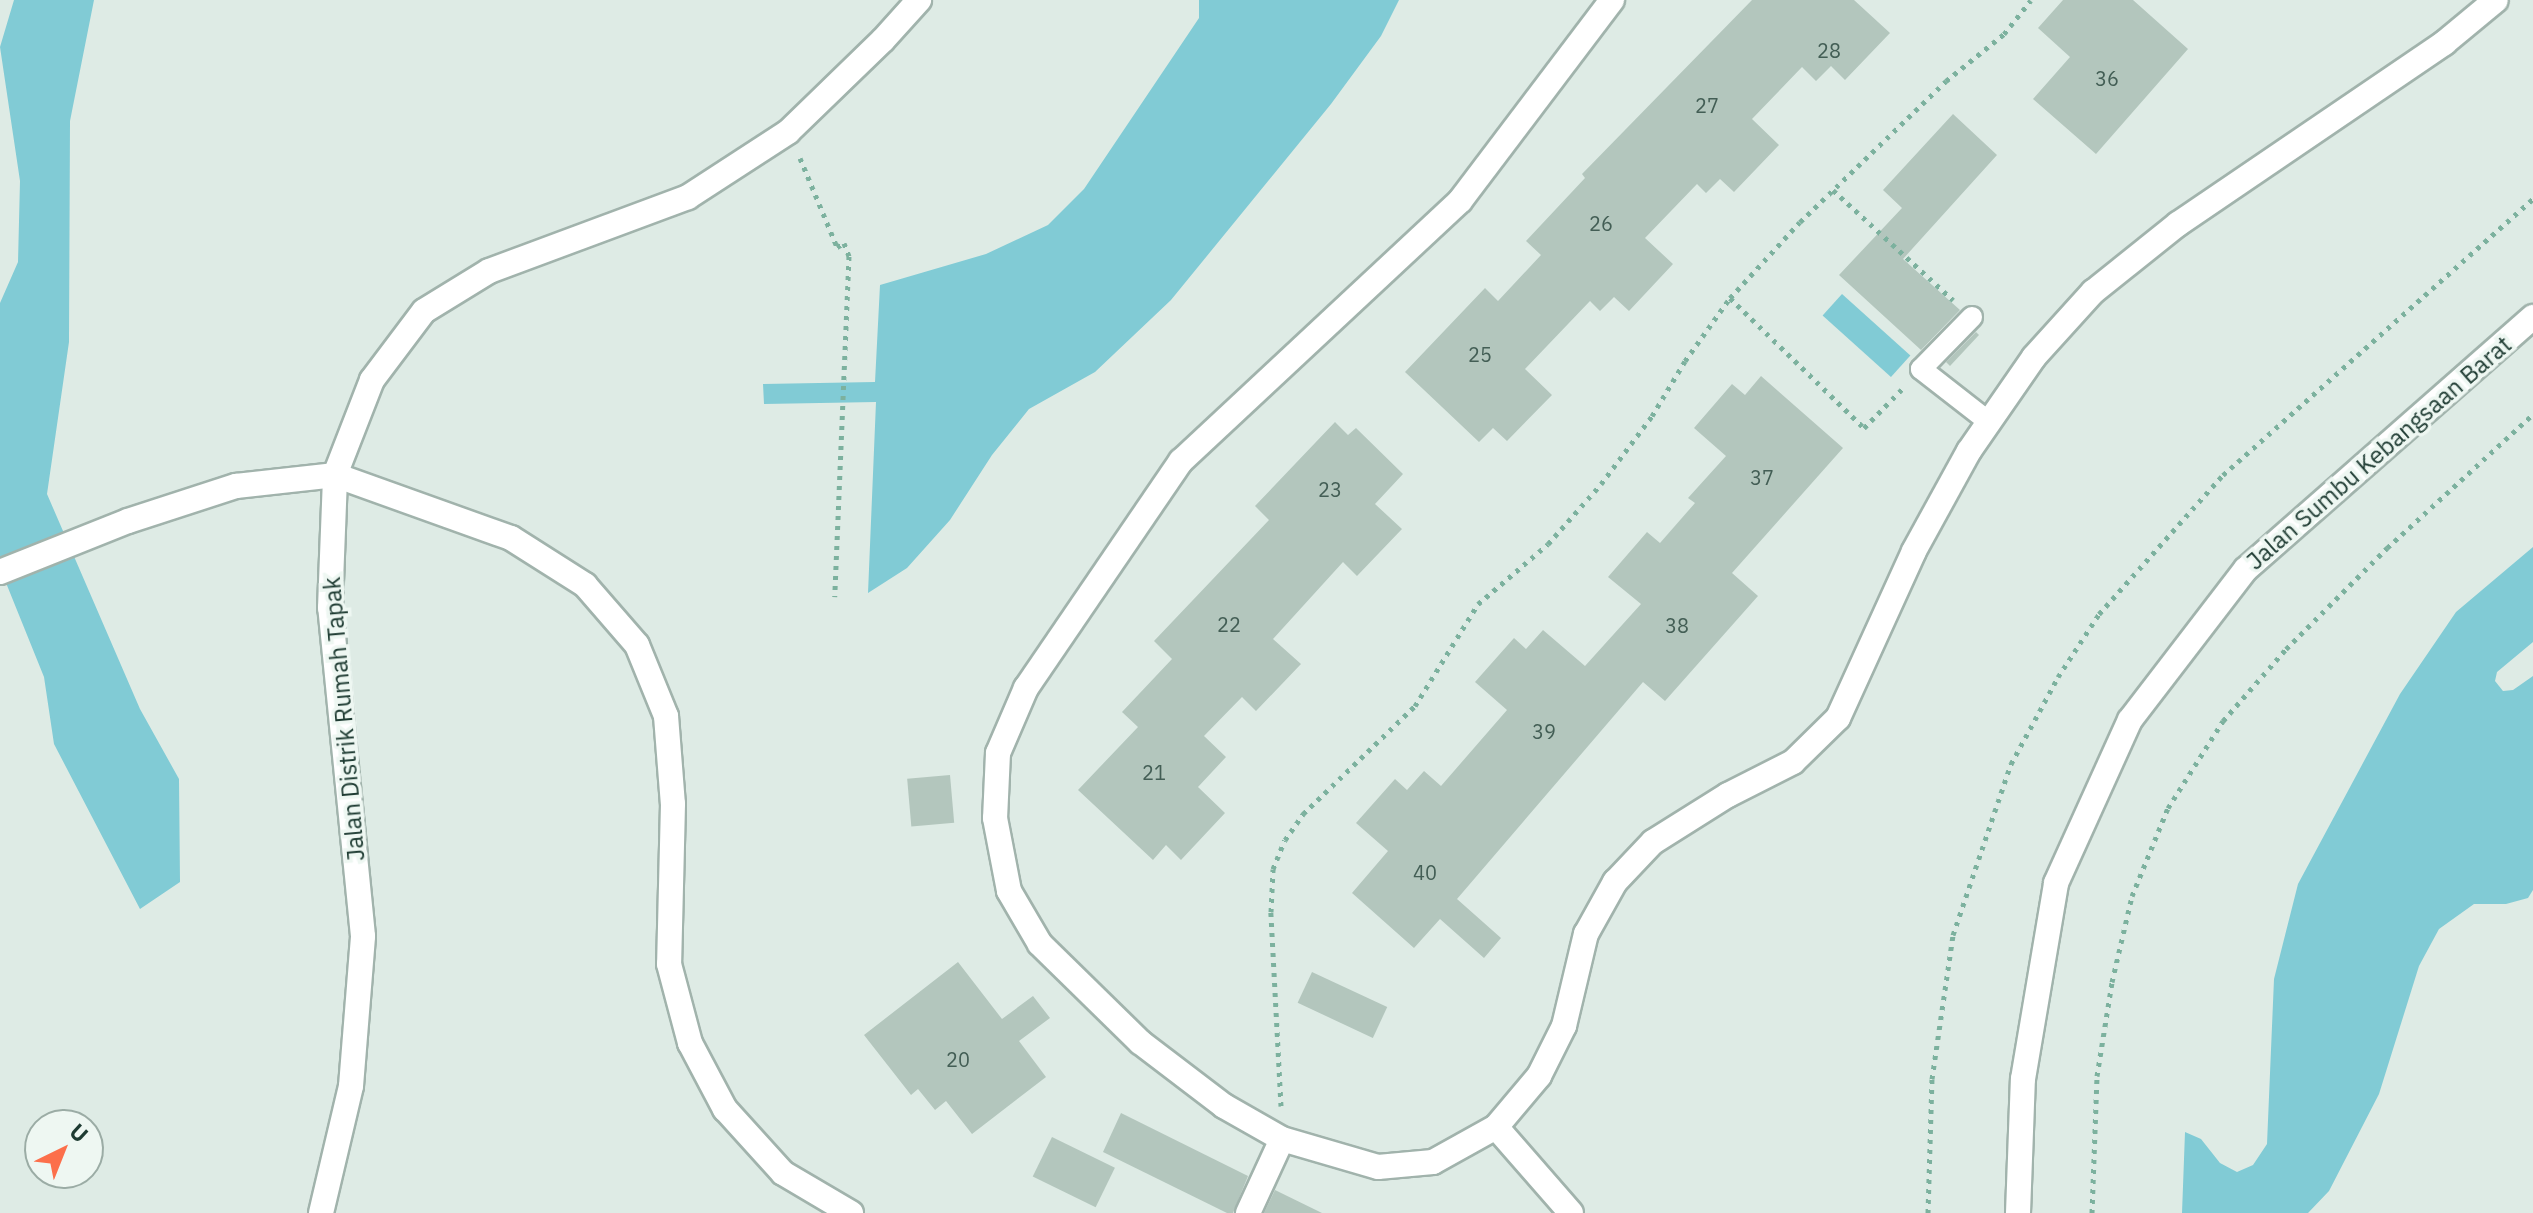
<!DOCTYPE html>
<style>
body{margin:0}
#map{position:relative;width:2533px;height:1213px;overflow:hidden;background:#deebe5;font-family:"IBM Plex Sans",sans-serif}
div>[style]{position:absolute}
.water>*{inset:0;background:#81cbd5;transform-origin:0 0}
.building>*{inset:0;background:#b3c6bd;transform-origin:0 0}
.path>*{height:5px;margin-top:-2.5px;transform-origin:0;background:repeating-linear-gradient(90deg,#7cb19e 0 4px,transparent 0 10px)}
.roads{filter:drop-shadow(2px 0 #a1b3ac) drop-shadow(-2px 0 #a1b3ac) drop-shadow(0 2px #a1b3ac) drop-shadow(0 -2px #a1b3ac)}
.service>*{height:20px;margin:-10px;padding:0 10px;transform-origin:10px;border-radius:10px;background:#fff}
.minor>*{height:24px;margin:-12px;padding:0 12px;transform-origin:12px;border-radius:12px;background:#fff}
.tertiary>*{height:24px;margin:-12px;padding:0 12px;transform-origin:12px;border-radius:12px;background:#fff}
span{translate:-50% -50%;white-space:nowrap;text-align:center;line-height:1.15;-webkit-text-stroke:7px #eef7f2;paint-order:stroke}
.number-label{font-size:20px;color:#435e55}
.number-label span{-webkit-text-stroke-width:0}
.street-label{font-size:24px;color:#1e3b32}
.north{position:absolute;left:24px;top:1109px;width:80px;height:80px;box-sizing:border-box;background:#eef7f2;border:2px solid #9baca5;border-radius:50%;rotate:43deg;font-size:22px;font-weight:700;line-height:32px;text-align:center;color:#1e3b32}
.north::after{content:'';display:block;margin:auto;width:28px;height:36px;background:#fc6f4b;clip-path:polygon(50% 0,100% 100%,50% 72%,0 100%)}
</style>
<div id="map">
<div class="water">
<i style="clip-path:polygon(14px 0,94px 0,70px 121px,69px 342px,47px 494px,140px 709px,179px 779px,180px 882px,140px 909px,54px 744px,44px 677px,0 568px,0 303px,18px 262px,20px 181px,0 47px)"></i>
<i style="clip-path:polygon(1199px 0,1399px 0,1381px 36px,1331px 104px,1171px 300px,1095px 372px,1029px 409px,992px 455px,950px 520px,907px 568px,868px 593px,876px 402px,764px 404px,763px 384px,875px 382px,880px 285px,986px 254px,1048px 225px,1084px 189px,1199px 18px)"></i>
<i style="left:1842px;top:294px;width:92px;height:29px;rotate:42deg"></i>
<i style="clip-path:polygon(2533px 547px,2533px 642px,2497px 672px,2495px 681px,2503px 691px,2513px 690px,2533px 676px,2533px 890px,2528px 898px,2506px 904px,2474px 904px,2439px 929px,2419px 966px,2379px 1094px,2329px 1191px,2308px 1213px,2182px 1213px,2185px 1132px,2201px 1139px,2220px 1163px,2237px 1172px,2253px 1165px,2267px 1144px,2274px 979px,2298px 884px,2400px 694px,2456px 612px)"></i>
</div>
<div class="building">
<i style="clip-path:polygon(1752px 0,1854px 0,1890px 33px,1845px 80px,1831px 66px,1816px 81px,1802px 67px,1752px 119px,1779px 145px,1734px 192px,1720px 179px,1706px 193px,1697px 184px,1645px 238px,1673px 264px,1629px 311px,1614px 297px,1600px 311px,1590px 301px,1525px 369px,1552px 395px,1507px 441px,1493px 428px,1479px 442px,1405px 372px,1485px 288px,1498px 301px,1541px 255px,1526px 241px,1585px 178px,1582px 174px)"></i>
<i style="clip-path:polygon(2063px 0,2133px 0,2188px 49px,2096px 154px,2033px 99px,2070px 57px,2038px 28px)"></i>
<i style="clip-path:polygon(1953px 114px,1997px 155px,1903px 259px,1960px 310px,1921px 350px,1839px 275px,1902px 208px,1883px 190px)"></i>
<i style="clip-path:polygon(1976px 332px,1979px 335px,1950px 366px,1946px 362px)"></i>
<i style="clip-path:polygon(1761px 376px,1843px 448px,1732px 573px,1758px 596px,1665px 701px,1643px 682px,1457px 899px,1501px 938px,1484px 958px,1440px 919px,1414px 948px,1352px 893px,1388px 851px,1356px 823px,1395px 779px,1407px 790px,1424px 771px,1441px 786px,1507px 710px,1475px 682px,1514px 638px,1526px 649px,1543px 630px,1585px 666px,1641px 604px,1608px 577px,1647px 532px,1660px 543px,1695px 503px,1688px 498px,1726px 456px,1694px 428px,1732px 384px,1745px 395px)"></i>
<i style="clip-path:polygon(1335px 422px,1348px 435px,1356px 428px,1403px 474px,1375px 504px,1402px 529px,1357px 576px,1343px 562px,1273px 639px,1301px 664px,1256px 711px,1242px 697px,1204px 736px,1226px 757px,1198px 787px,1225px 813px,1181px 860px,1166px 845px,1153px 860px,1078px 790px,1138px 727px,1122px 712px,1172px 659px,1154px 641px,1269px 520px,1255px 506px)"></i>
<i style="left:950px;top:775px;width:48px;height:43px;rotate:85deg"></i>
<i style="clip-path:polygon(958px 962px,1002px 1019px,1033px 996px,1050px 1018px,1019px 1041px,1046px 1077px,972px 1134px,946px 1101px,935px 1110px,918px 1089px,911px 1095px,864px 1035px)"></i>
<i style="left:1312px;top:972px;width:83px;height:34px;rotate:25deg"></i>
<i style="clip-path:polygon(1121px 1113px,1248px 1176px,1233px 1213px,1227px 1213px,1103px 1152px)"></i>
<i style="left:1052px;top:1137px;width:70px;height:44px;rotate:26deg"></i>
<i style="clip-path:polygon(1275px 1190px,1322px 1213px,1264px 1213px)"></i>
</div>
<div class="path">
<i style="left:800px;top:158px;width:96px;rotate:67.4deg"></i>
<i style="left:837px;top:247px;width:8px;rotate:-30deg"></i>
<i style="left:844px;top:243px;width:14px;rotate:69deg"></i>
<i style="left:849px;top:256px;width:341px;rotate:92.4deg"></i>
<i style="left:1833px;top:190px;width:163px;rotate:42.5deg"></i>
<i style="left:1730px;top:298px;width:187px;rotate:44.1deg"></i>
<i style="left:1864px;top:428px;width:57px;rotate:-45.7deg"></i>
<i style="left:1281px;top:1106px;width:194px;rotate:-93deg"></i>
<i style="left:1271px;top:912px;width:43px;rotate:-87.3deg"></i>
<i style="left:1273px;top:869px;width:31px;rotate:-68deg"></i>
<i style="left:1285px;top:840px;width:32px;rotate:-55deg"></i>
<i style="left:1303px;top:814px;width:156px;rotate:-44deg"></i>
<i style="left:1415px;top:706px;width:120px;rotate:-58.3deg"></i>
<i style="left:1478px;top:604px;width:92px;rotate:-40.6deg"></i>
<i style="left:1548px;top:544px;width:80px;rotate:-48.5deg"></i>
<i style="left:1601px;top:484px;width:85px;rotate:-53.1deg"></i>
<i style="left:1652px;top:416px;width:64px;rotate:-59deg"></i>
<i style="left:1685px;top:361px;width:77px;rotate:-54.5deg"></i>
<i style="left:1730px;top:298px;width:103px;rotate:-47.4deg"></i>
<i style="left:1800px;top:222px;width:203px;rotate:-44deg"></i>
<i style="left:1946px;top:81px;width:75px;rotate:-39deg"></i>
<i style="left:2004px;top:34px;width:43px;rotate:-51.5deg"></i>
<i style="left:1928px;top:1213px;width:134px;rotate:-88.3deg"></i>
<i style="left:1932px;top:1079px;width:146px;rotate:-81.7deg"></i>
<i style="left:1953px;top:935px;width:181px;rotate:-71.3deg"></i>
<i style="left:2011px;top:764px;width:99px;rotate:-61.6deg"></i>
<i style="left:2058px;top:677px;width:75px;rotate:-56.9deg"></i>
<i style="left:2099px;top:614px;width:186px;rotate:-48.3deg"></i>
<i style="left:2223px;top:475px;width:415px;rotate:-41.7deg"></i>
<i style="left:2092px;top:1213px;width:137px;rotate:-87.9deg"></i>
<i style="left:2097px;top:1076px;width:95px;rotate:-80.9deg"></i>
<i style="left:2112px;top:982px;width:88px;rotate:-76.9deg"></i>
<i style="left:2132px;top:896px;width:95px;rotate:-67.8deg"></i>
<i style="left:2168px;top:808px;width:103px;rotate:-57.7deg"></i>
<i style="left:2223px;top:721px;width:96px;rotate:-48.8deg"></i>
<i style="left:2286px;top:649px;width:143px;rotate:-45deg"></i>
<i style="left:2387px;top:548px;width:198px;rotate:-42.5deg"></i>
</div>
<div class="roads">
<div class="service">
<i style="left:1972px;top:317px;width:73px;rotate:134.4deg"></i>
<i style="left:1921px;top:369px;width:86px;rotate:37.9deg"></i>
</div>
<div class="minor">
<i style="left:1612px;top:0;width:252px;rotate:127.1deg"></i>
<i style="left:1460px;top:201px;width:381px;rotate:137deg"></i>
<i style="left:1181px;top:461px;width:275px;rotate:124.3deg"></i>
<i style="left:1026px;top:688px;width:71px;rotate:113.3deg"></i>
<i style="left:998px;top:753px;width:65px;rotate:92.6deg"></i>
<i style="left:995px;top:818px;width:74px;rotate:79.1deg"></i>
<i style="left:1009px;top:891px;width:61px;rotate:59.7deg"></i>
<i style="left:1040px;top:944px;width:140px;rotate:44.4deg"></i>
<i style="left:1140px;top:1042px;width:106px;rotate:37.3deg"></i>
<i style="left:1224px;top:1106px;width:67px;rotate:29.6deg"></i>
<i style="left:1282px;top:1139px;width:100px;rotate:16.3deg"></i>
<i style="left:1378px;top:1167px;width:55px;rotate:-5.2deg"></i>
<i style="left:1433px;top:1162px;width:72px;rotate:-29.1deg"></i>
<i style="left:1496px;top:1127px;width:67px;rotate:-49.9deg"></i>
<i style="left:1539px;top:1076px;width:56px;rotate:-63.4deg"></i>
<i style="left:1564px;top:1026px;width:95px;rotate:-76.6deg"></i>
<i style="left:1586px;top:934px;width:60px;rotate:-60.9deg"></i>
<i style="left:1615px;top:882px;width:55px;rotate:-46.5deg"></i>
<i style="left:1653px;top:842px;width:89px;rotate:-32.1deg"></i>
<i style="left:1728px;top:795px;width:73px;rotate:-26.9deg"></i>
<i style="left:1793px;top:762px;width:63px;rotate:-44.4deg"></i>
<i style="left:1838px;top:718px;width:183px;rotate:-65.5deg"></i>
<i style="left:1914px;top:551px;width:114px;rotate:-61.2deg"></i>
<i style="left:1969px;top:451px;width:114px;rotate:-55.3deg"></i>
<i style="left:2034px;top:357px;width:88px;rotate:-47.8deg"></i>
<i style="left:2093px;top:292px;width:109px;rotate:-38.7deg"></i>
<i style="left:2178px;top:224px;width:322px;rotate:-34.2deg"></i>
<i style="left:2444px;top:43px;width:67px;rotate:-39.6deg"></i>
<i style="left:0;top:572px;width:138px;rotate:-21.7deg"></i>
<i style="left:128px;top:521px;width:114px;rotate:-18deg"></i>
<i style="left:236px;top:486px;width:100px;rotate:-6.3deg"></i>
<i style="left:335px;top:475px;width:187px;rotate:19.7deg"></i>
<i style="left:511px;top:538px;width:88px;rotate:32.4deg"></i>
<i style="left:585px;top:585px;width:79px;rotate:49.1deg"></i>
<i style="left:637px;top:645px;width:77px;rotate:67.8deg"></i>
<i style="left:666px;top:716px;width:88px;rotate:85.5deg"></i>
<i style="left:673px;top:804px;width:160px;rotate:91.4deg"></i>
<i style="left:669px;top:964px;width:82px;rotate:75.1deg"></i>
<i style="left:690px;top:1043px;width:75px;rotate:62.1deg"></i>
<i style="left:725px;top:1109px;width:86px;rotate:47.8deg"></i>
<i style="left:783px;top:1173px;width:79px;rotate:30.5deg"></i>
<i style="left:1496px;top:1127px;width:114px;rotate:48.9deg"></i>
<i style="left:1248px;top:1213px;width:81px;rotate:-65.3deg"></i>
</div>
<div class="tertiary">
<i style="left:321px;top:1213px;width:130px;rotate:-76.7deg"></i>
<i style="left:351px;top:1086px;width:150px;rotate:-85.4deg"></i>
<i style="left:363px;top:936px;width:330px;rotate:-95.7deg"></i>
<i style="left:330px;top:608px;width:133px;rotate:-87.8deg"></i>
<i style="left:335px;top:475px;width:102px;rotate:-68.7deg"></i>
<i style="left:372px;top:380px;width:86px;rotate:-53deg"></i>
<i style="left:424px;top:311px;width:76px;rotate:-31.6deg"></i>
<i style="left:489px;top:271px;width:212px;rotate:-20.4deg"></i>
<i style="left:688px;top:197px;width:119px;rotate:-33deg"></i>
<i style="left:788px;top:132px;width:132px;rotate:-44.1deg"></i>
<i style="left:883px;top:40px;width:54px;rotate:-48deg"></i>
<i style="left:2018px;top:1213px;width:134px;rotate:-87.9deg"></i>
<i style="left:2023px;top:1079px;width:199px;rotate:-80.4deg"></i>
<i style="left:2056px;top:883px;width:179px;rotate:-65.6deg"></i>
<i style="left:2130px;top:720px;width:190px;rotate:-52.5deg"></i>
<i style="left:2246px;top:569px;width:382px;rotate:-41.3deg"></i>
</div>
</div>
<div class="number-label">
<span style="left:1829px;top:50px">28</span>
<span style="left:2107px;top:78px">36</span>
<span style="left:1707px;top:105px">27</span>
<span style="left:1601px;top:223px">26</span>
<span style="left:1480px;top:354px">25</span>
<span style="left:1762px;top:477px">37</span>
<span style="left:1330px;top:489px">23</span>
<span style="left:1229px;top:624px">22</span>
<span style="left:1677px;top:625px">38</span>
<span style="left:1544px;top:731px">39</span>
<span style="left:1154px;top:772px">21</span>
<span style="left:1425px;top:872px">40</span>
<span style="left:958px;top:1059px">20</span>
</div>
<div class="street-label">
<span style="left:2379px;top:453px;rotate:-41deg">Jalan Sumbu Kebangsaan Barat</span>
<span style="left:344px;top:719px;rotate:-95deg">Jalan Distrik Rumah Tapak</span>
</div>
<div class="north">U</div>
</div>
